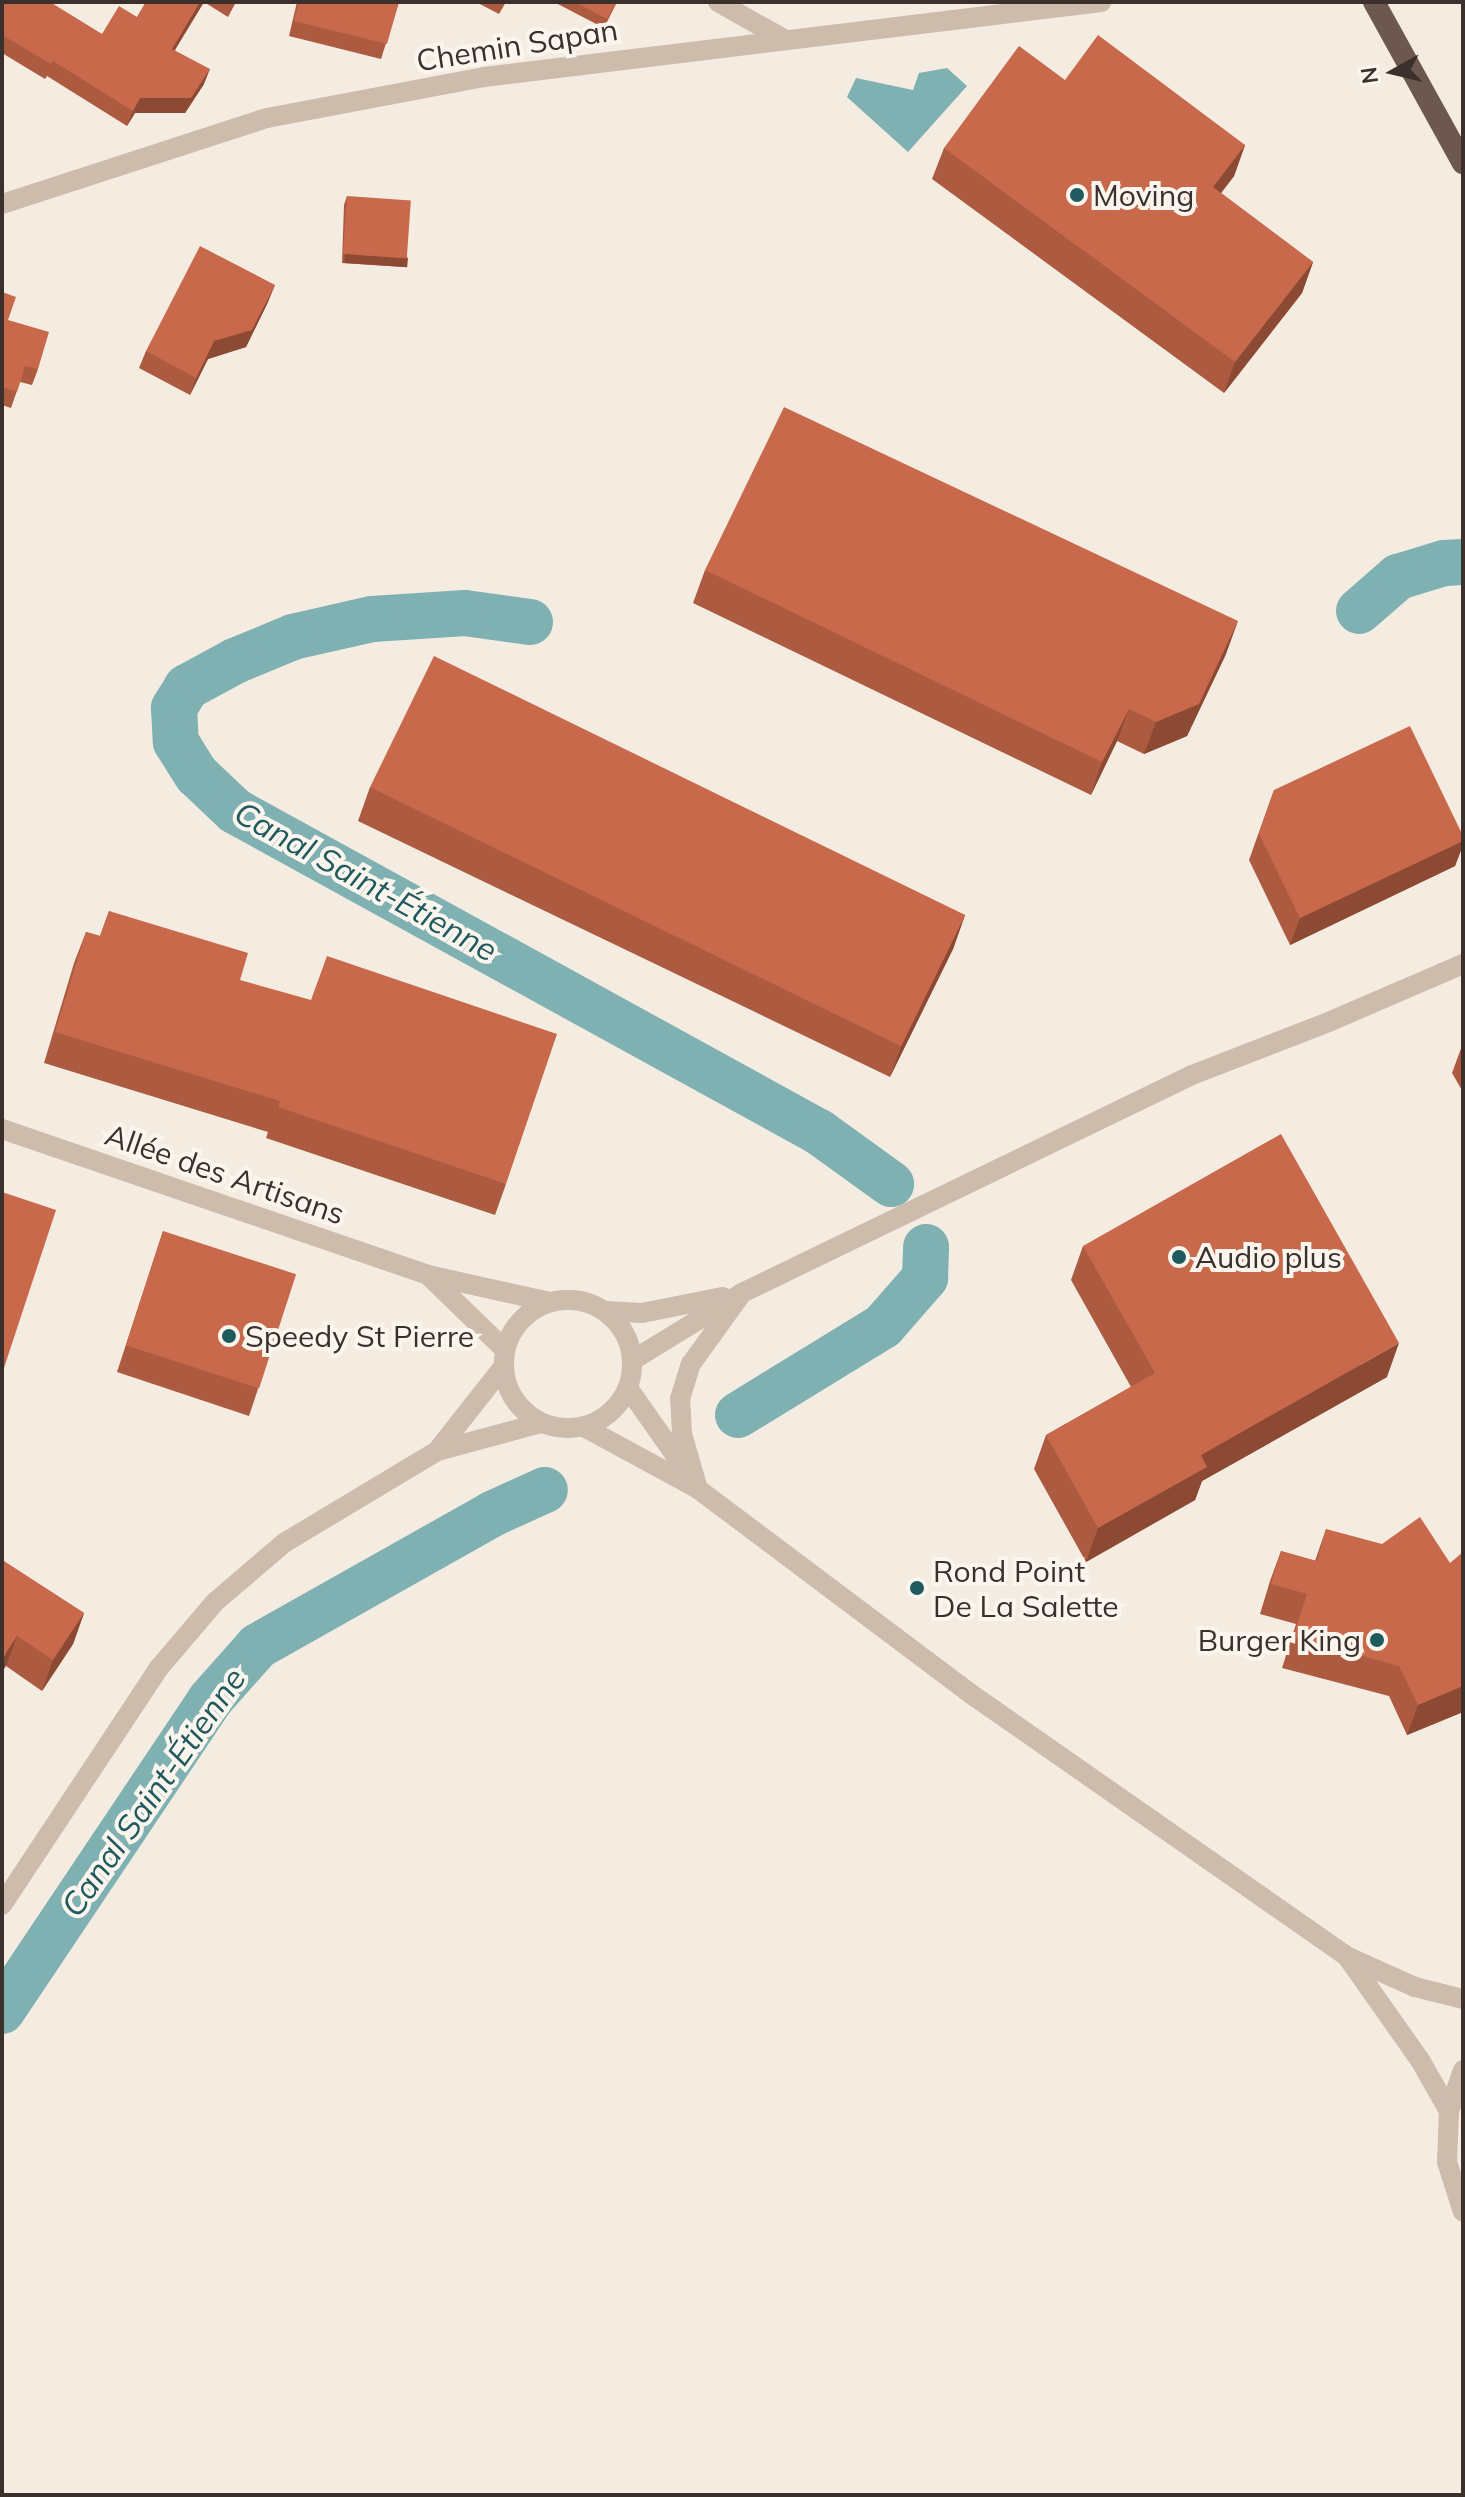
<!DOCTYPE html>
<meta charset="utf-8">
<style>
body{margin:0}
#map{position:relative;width:1465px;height:2497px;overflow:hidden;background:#f4ebe1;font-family:Mulish,sans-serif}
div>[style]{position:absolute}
.water>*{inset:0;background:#7fb0b2}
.canal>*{height:46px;margin:-23px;padding:0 23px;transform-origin:23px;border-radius:23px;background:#7fb0b2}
.minor>*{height:20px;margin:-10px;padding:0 10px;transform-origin:10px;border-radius:10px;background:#cdbbac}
.tertiary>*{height:20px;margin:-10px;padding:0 10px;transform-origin:10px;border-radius:10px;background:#cdbbac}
.tertiary>.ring{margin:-10px;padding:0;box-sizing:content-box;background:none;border:20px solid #cdbbac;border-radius:50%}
.trunk>*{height:22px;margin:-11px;padding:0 11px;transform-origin:11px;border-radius:11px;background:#6c584f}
.wall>*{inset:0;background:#ac5a40}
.shaded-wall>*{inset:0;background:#8c4a34;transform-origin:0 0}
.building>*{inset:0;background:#c8694b;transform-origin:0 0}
.dots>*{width:22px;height:22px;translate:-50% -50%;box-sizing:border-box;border:4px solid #fbf5ee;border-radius:50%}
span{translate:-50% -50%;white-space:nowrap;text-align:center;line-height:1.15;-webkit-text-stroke:8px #fbf5ee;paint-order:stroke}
.street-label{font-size:30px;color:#3b302b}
.poi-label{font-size:30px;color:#3b302b}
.left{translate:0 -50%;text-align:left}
.right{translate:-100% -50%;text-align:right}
.water-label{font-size:32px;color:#1f5a5e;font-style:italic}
.frame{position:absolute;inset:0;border:4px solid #3b302b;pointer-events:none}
.north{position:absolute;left:1353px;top:32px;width:80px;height:80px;-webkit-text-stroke:6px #fbf5ee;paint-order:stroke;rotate:262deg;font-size:22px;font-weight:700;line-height:32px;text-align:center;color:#3b302b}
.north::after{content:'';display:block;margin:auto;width:28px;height:36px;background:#3b302b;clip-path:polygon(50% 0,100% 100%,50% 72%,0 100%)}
</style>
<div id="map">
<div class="water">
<i style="clip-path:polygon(947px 68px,967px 86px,908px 152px,847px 97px,856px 78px,913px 90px,919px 73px)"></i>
</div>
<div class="canal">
<i style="left:1359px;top:611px;width:52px;rotate:-41.1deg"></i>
<i style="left:1398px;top:577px;width:48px;rotate:-16.9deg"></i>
<i style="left:1444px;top:563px;width:19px;rotate:-3deg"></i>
<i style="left:530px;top:622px;width:66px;rotate:-172.1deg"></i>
<i style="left:465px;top:613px;width:93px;rotate:176.3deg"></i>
<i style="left:372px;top:619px;width:81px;rotate:167.2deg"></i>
<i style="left:293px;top:637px;width:63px;rotate:157.5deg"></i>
<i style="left:235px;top:661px;width:55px;rotate:151.6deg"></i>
<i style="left:187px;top:687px;width:25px;rotate:122deg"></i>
<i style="left:174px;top:708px;width:34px;rotate:87deg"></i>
<i style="left:176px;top:742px;width:39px;rotate:58deg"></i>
<i style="left:197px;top:775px;width:52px;rotate:43.5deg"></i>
<i style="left:235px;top:811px;width:666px;rotate:28.8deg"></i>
<i style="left:819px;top:1132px;width:89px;rotate:35.8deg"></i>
<i style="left:738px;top:1415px;width:170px;rotate:-31.5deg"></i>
<i style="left:883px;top:1326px;width:64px;rotate:-48.8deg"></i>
<i style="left:925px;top:1278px;width:31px;rotate:-88deg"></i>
<i style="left:2px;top:2011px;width:374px;rotate:-56.2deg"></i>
<i style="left:210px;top:1700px;width:72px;rotate:-48.4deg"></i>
<i style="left:258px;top:1646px;width:269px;rotate:-29.4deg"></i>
<i style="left:492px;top:1514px;width:58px;rotate:-24.4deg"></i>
</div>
<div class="minor">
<i style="left:718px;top:2px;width:73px;rotate:29.4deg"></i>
<i style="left:2px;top:204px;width:279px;rotate:-18deg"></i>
<i style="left:267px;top:118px;width:221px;rotate:-10.7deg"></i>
<i style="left:484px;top:77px;width:622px;rotate:-6.93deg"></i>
<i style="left:2px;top:1129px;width:450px;rotate:18.9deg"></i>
<i style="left:428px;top:1275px;width:125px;rotate:12.5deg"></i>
<i style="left:428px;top:1275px;width:107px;rotate:44.2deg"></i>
<i style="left:605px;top:1311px;width:37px;rotate:3deg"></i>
<i style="left:642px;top:1313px;width:82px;rotate:-11.3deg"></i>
<i style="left:633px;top:1360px;width:128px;rotate:-31.6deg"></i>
<i style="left:742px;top:1293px;width:500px;rotate:-25.85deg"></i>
<i style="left:1192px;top:1075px;width:149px;rotate:-21.2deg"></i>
<i style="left:1331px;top:1021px;width:144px;rotate:-23.4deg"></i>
</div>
<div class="tertiary">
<i class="ring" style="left:504px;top:1300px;width:108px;height:108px"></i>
<i style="left:628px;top:1388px;width:99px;rotate:54.9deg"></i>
<i style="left:584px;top:1427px;width:130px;rotate:28.5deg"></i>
<i style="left:698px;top:1489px;width:341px;rotate:36.9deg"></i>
<i style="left:971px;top:1694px;width:460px;rotate:34.9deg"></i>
<i style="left:1348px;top:1957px;width:73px;rotate:24.1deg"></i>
<i style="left:1415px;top:1987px;width:49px;rotate:14deg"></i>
<i style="left:437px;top:1451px;width:107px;rotate:-51.8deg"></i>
<i style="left:698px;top:1489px;width:57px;rotate:-106.2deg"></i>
<i style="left:682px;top:1434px;width:35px;rotate:-93deg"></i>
<i style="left:680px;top:1399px;width:37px;rotate:-73deg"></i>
<i style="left:691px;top:1364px;width:87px;rotate:-54.3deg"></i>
<i style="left:2px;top:1905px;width:283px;rotate:-56.5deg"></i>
<i style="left:158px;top:1669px;width:88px;rotate:-49.6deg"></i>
<i style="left:215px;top:1602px;width:91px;rotate:-40.5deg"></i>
<i style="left:284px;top:1543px;width:179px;rotate:-31deg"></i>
<i style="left:437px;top:1451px;width:108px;rotate:-15.1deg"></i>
<i style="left:1348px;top:1958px;width:125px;rotate:54.8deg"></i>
<i style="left:1420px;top:2060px;width:59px;rotate:60.4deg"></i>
<i style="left:1463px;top:2070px;width:43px;rotate:108.9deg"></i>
<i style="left:1449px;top:2111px;width:51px;rotate:92.2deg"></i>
<i style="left:1447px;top:2162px;width:52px;rotate:72.3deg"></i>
</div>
<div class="trunk">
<i style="left:1374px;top:2px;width:184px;rotate:61.1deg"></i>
</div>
<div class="wall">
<i style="clip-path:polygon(2px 2px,102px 34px,137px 17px,146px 2px,236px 2px,228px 17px,204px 2px,175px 50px,204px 84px,185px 113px,135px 113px,127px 126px,47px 76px,45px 79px,2px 53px)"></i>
<i style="clip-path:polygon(297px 2px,399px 2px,381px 59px,289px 36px)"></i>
<i style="clip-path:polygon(476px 2px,506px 2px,499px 14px)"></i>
<i style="clip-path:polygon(554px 2px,617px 2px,604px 28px)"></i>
<i style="clip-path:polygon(1065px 80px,1245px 145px,1234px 176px,1221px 193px,1313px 262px,1302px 293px,1224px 393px,932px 179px,944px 148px)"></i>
<i style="clip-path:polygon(347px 196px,408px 258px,405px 267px,342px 263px,344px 205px)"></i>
<i style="clip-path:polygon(2px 292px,8px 320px,38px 369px,32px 385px,20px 382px,11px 408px,2px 405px)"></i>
<i style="clip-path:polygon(268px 302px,246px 347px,208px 359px,190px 395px,139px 368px,146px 351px)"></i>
<i style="clip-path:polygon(705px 570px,1226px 654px,1187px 736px,1144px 754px,1117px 741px,1091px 795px,693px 603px)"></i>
<i style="clip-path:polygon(370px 787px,965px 915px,953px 949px,890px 1077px,358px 821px)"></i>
<i style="clip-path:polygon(1274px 790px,1463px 836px,1463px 845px,1455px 866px,1290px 945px,1249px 860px)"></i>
<i style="clip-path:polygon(109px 911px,240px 980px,506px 1184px,495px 1215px,266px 1138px,268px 1132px,44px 1063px,74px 963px,86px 932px,100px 936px)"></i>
<i style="clip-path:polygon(1463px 1043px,1463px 1092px,1452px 1073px)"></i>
<i style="clip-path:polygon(163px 1231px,258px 1389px,249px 1416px,117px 1372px)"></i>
<i style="clip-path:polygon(1083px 1246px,1387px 1377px,1202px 1481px,1195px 1500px,1086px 1562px,1034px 1469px,1046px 1435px,1131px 1387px,1071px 1280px)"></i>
<i style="clip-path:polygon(1326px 1529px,1463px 1712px,1407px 1735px,1389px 1696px,1282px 1668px,1296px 1624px,1260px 1614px,1270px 1581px,1281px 1551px,1315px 1561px)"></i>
<i style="clip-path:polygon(2px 1560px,84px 1613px,73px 1644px,42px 1691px,6px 1666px)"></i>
</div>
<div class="shaded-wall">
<i style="clip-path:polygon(200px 2px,204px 2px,166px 64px,172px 49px)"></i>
<i style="clip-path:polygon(210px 69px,204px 84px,185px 113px,135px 113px,127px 126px,133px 111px,140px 98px)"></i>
<i style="clip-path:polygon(1245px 145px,1234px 176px,1202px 218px,1213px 187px)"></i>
<i style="left:345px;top:254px;width:63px;height:9px;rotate:4deg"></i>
<i style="clip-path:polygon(1313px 262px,1302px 293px,1224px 393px,1235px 362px)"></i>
<i style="clip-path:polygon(275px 285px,268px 302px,246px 347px,208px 359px,190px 395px,196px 378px,214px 341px)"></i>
<i style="clip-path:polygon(1238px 621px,1226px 654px,1187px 736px,1144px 754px,1156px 722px)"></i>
<i style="clip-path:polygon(1129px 709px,1117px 741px,1091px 795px,1102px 762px)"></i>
<i style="clip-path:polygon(1463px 841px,1463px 845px,1455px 866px,1290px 945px,1300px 918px)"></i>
<i style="clip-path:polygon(965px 915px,953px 949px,890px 1077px,902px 1044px)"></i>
<i style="clip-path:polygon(1399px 1343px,1387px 1377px,1202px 1481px,1195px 1500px,1086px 1562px,1098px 1528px,1201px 1455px)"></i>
<i style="clip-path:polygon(84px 1613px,73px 1644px,42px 1691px,53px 1660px)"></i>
<i style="clip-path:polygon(17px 1636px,6px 1666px,2px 1672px,2px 1659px)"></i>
<i style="clip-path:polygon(1463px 1681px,1463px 1712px,1407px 1735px,1418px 1705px)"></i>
</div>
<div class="building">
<i style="clip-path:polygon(2px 2px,50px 2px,102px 34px,119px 6px,137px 17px,146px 2px,200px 2px,172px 49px,210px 69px,191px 98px,140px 98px,133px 111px,53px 61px,51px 64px,2px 35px)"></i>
<i style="clip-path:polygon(299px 2px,399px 2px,387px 44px,294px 21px)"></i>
<i style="clip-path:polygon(575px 2px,616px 2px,607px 19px)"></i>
<i style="clip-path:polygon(1098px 35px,1245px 145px,1213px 187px,1313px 262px,1235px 362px,944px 148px,1019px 46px,1065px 80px)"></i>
<i style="left:347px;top:196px;width:64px;height:58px;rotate:4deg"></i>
<i style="clip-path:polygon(200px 246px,275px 285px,252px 330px,214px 341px,196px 378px,146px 351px)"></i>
<i style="clip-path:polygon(2px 292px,16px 297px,8px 320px,49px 332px,38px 369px,25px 366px,17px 392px,2px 387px)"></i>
<i style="clip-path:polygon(784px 407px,1238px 621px,1199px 704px,1156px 722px,1129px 709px,1102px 762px,705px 570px)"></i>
<i style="left:434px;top:656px;width:591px;height:146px;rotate:26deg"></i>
<i style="clip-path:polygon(1410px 726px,1463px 836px,1463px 841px,1300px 918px,1259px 834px,1274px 790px)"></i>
<i style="clip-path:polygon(109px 911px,248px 953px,240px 980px,311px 1000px,327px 956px,557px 1034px,506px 1184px,278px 1107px,280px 1101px,55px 1032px,86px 932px,100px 936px)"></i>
<i style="clip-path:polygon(1281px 1134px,1399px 1343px,1201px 1455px,1207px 1467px,1098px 1528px,1046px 1435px,1155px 1373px,1083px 1246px)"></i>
<i style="clip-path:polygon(2px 1192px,56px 1210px,2px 1374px)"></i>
<i style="left:163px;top:1231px;width:140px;height:120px;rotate:18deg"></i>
<i style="clip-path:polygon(1420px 1517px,1450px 1563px,1463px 1552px,1463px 1686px,1418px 1705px,1399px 1666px,1293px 1637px,1307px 1594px,1271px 1584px,1281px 1551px,1317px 1561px,1326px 1529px,1382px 1544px)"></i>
<i style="clip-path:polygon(2px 1560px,84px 1613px,53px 1660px,17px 1636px,2px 1659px)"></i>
</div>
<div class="dots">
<i style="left:1077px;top:195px;background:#1f5a5e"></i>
<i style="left:1179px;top:1257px;background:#1f5a5e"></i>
<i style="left:229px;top:1336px;background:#1f5a5e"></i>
<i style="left:917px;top:1588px;background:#1f5a5e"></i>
<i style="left:1377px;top:1640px;background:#1f5a5e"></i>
</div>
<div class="street-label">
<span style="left:517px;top:45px;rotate:-9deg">Chemin Sapan</span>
<span style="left:225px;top:1174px;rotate:19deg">Allée des Artisans</span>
</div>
<div class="poi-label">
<span class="left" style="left:1093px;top:195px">Moving</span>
<span class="left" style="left:1195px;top:1257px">Audio plus</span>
<span class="left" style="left:245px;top:1336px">Speedy St Pierre</span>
<span class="left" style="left:933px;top:1588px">Rond Point<br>De La Salette</span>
<span class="right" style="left:1361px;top:1640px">Burger King</span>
</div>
<div class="water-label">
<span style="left:366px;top:881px;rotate:29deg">Canal Saint-Étienne</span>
<span style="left:153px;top:1792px;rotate:-55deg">Canal Saint-Étienne</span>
</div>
<div class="frame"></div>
<div class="north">N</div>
</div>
